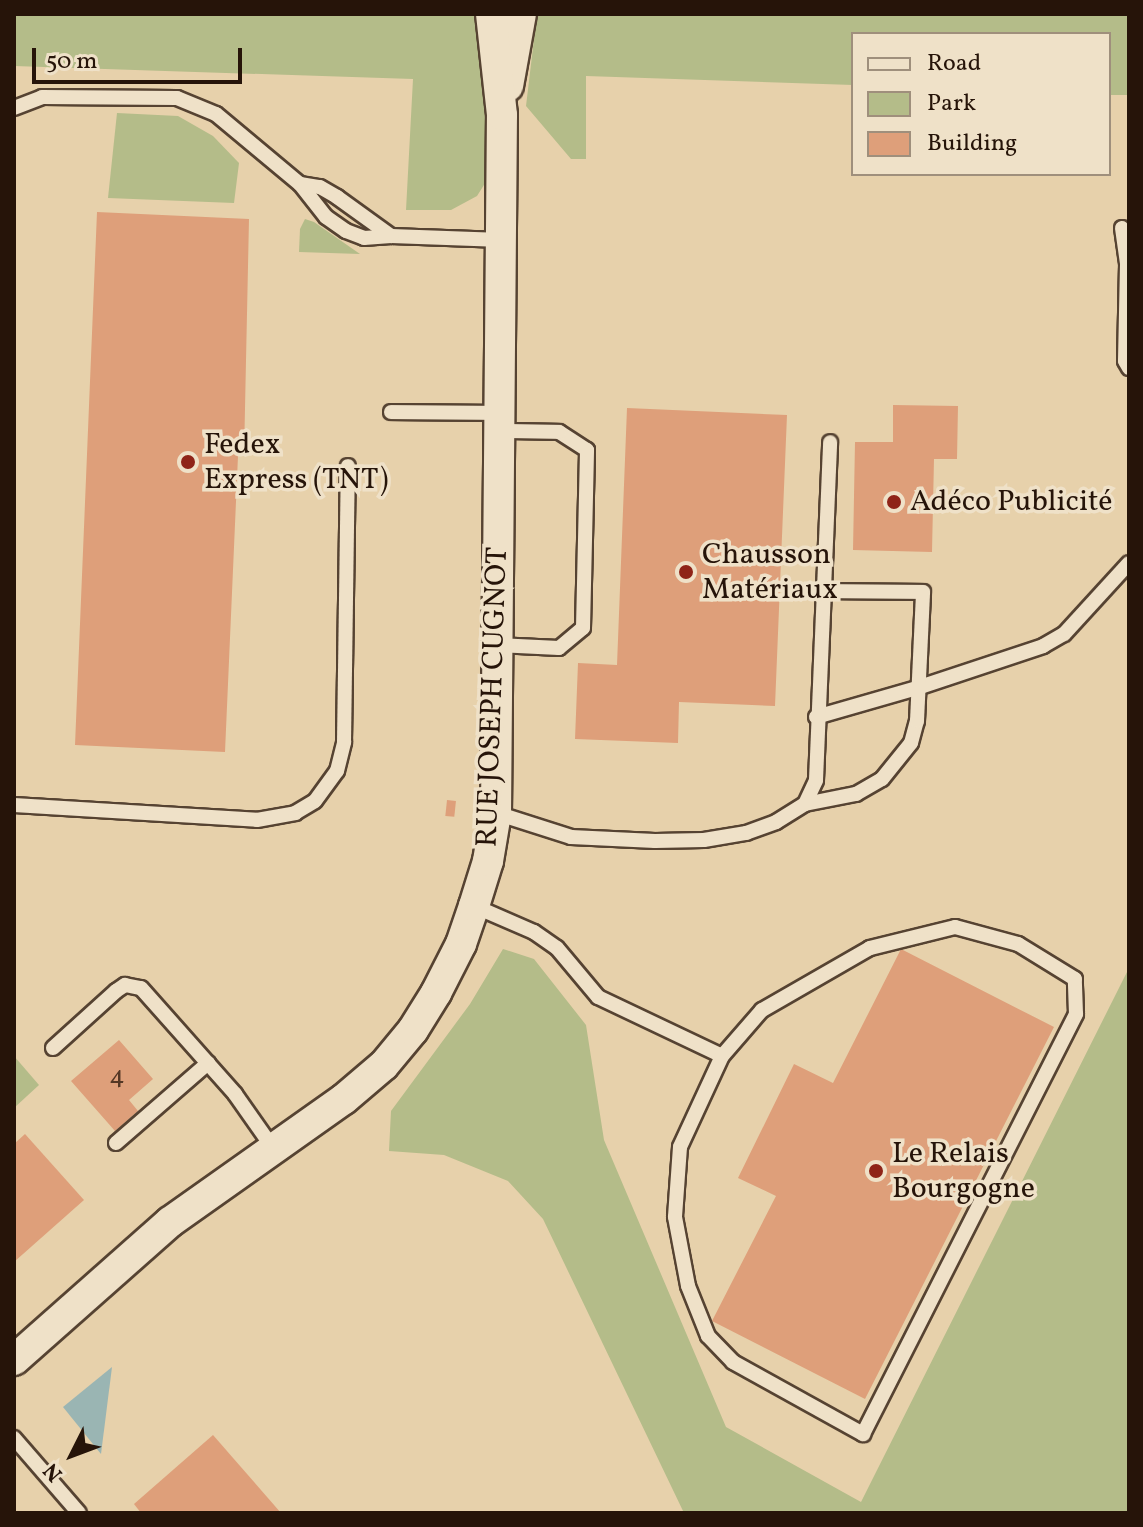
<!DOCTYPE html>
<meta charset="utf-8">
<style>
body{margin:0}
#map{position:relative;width:1143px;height:1527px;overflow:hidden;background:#e7d1ab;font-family:Vollkorn,serif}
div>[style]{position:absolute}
.green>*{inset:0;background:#b4bc89}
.water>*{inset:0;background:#9ab5b3}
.building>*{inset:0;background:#de9f7a;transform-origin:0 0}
.roads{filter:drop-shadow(2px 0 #564332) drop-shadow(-2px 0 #564332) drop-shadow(0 2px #564332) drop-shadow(0 -2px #564332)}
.service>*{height:14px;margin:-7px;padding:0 7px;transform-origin:7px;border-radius:7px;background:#efe1c8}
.minor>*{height:30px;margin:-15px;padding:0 15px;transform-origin:15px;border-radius:15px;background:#efe1c8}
.dots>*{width:22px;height:22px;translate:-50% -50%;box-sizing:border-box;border:4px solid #efe1c8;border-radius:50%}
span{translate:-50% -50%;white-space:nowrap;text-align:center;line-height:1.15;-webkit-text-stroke:7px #efe1c8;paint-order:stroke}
.number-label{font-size:26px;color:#543725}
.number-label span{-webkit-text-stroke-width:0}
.poi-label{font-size:30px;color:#261409}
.left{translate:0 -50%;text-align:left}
.street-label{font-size:30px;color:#261409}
.frame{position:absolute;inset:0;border:16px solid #261409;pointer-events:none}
.legend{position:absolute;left:851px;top:32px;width:260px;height:144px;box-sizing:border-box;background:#efe1c8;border:2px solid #9f8f7c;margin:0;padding:10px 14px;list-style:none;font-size:24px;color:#261409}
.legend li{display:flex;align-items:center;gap:16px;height:40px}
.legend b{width:40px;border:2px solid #9f8f7c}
.north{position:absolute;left:32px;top:1415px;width:80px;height:80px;-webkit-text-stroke:6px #efe1c8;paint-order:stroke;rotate:228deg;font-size:22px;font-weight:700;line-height:32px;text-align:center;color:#261409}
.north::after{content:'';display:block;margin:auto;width:28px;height:36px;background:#261409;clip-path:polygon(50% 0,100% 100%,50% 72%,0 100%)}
.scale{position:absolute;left:32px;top:48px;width:210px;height:36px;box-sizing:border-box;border:4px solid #261409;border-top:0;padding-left:10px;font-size:24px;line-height:28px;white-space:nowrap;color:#261409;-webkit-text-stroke:6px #efe1c8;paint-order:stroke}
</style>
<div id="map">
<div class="green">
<i style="clip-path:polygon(14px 14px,478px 14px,489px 177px,477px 196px,451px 210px,406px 210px,413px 79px,14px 66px)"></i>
<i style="clip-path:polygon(537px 14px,1129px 14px,1129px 95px,1109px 95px,1109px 34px,853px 34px,853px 85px,586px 76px,586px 159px,571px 159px,526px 106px)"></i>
<i style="clip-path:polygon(117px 113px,178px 116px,213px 136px,239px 163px,234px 203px,108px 198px)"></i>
<i style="clip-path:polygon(305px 219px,314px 222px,360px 254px,299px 252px,300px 229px)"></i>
<i style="clip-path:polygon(503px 949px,534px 959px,586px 1025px,604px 1140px,726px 1427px,861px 1502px,1129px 968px,1129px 1513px,684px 1513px,543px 1219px,508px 1181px,444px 1155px,389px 1151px,391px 1111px,470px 1004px)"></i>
<i style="clip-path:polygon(14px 1056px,39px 1085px,14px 1108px)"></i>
</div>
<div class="water">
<i style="clip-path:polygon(112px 1367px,101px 1454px,63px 1407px)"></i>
</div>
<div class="building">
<i style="clip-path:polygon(97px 212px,249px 219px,244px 456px,238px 456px,225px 752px,75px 745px)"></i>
<i style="clip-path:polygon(893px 405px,958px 406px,957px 459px,934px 459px,932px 552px,853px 550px,855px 442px,893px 442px)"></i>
<i style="clip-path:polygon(627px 408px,787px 415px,775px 706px,679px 702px,678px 743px,575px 739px,578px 663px,617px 665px)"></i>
<i style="left:447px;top:800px;width:9px;height:16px;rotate:6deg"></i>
<i style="clip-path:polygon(901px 949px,1054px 1027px,865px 1399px,712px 1321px,776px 1196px,738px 1178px,794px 1064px,833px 1083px)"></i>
<i style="clip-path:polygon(119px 1040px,153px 1079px,129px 1100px,138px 1111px,115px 1131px,71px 1081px)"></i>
<i style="clip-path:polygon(25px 1134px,84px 1200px,14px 1262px,14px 1144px)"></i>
<i style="clip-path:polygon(213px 1435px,281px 1513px,141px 1513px,134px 1504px)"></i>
</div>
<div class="roads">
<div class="service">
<i style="left:14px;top:108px;width:30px;rotate:-21deg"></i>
<i style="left:42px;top:97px;width:135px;rotate:0.4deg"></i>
<i style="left:177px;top:98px;width:42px;rotate:22.3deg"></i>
<i style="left:216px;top:114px;width:109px;rotate:39.8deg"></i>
<i style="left:300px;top:184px;width:42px;rotate:51.8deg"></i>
<i style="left:326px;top:217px;width:24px;rotate:35deg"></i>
<i style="left:346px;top:231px;width:19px;rotate:21deg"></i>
<i style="left:364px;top:238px;width:27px;rotate:-4deg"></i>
<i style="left:391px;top:236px;width:111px;rotate:2.1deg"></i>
<i style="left:300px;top:184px;width:20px;rotate:9deg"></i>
<i style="left:320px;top:187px;width:20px;rotate:30deg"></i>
<i style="left:337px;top:197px;width:67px;rotate:35.8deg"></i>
<i style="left:1122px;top:228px;width:37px;rotate:82deg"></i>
<i style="left:1127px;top:265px;width:96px;rotate:91.2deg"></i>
<i style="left:1125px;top:361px;width:8px;rotate:60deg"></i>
<i style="left:391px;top:412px;width:109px;rotate:0.5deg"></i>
<i style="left:497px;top:645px;width:62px;rotate:2.8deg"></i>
<i style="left:559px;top:648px;width:31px;rotate:-40deg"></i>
<i style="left:583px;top:628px;width:178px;rotate:-88.7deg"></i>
<i style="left:587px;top:450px;width:33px;rotate:-147deg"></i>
<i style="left:559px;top:432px;width:59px;rotate:-179deg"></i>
<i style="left:816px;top:717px;width:105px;rotate:-16deg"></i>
<i style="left:917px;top:688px;width:133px;rotate:-18.4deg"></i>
<i style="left:1043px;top:646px;width:24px;rotate:-30deg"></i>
<i style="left:1064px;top:634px;width:96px;rotate:-47.5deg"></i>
<i style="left:805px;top:804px;width:52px;rotate:-11.1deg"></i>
<i style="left:856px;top:794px;width:30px;rotate:-30deg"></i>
<i style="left:882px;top:779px;width:46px;rotate:-51.1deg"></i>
<i style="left:911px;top:743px;width:23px;rotate:-75deg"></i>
<i style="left:917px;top:721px;width:129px;rotate:-87.3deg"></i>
<i style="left:923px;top:592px;width:100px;rotate:-179.4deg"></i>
<i style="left:14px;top:805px;width:243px;rotate:3.5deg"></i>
<i style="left:257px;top:820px;width:39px;rotate:-10deg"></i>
<i style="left:295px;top:813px;width:23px;rotate:-31deg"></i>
<i style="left:315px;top:801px;width:37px;rotate:-54deg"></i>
<i style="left:337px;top:771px;width:30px;rotate:-76deg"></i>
<i style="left:344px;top:742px;width:276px;rotate:-89.2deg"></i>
<i style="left:496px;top:813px;width:79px;rotate:17.7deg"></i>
<i style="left:571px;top:837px;width:84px;rotate:2.7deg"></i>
<i style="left:655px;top:841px;width:49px;rotate:-1.2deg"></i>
<i style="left:704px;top:840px;width:43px;rotate:-9.5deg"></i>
<i style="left:746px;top:833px;width:32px;rotate:-20deg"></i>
<i style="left:776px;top:822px;width:34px;rotate:-32deg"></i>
<i style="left:805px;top:804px;width:26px;rotate:-65deg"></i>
<i style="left:816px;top:780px;width:338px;rotate:-87.6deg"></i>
<i style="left:474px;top:906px;width:65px;rotate:23.4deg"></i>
<i style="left:534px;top:932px;width:28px;rotate:35deg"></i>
<i style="left:557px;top:948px;width:64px;rotate:50.1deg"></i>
<i style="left:598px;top:997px;width:137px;rotate:25.4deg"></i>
<i style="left:722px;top:1056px;width:100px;rotate:114.8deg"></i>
<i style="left:680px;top:1147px;width:70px;rotate:94.1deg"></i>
<i style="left:675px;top:1217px;width:70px;rotate:79.3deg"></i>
<i style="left:688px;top:1286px;width:54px;rotate:68.2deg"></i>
<i style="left:708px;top:1336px;width:36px;rotate:46deg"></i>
<i style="left:733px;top:1362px;width:149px;rotate:29deg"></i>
<i style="left:863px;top:1434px;width:471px;rotate:-63.1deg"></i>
<i style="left:1076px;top:1014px;width:35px;rotate:-92deg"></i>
<i style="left:1075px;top:979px;width:67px;rotate:-148.4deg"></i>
<i style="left:1018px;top:944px;width:65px;rotate:-164.9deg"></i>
<i style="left:955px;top:927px;width:88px;rotate:166.1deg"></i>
<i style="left:870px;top:948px;width:125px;rotate:150.1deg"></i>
<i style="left:762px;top:1010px;width:61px;rotate:131deg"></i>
<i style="left:53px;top:1048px;width:85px;rotate:-42.1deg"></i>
<i style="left:116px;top:991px;width:11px;rotate:-34deg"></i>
<i style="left:125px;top:985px;width:16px;rotate:11deg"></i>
<i style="left:141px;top:988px;width:142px;rotate:48.4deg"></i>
<i style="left:235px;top:1094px;width:66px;rotate:54.9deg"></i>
<i style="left:116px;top:1143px;width:122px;rotate:-41deg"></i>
<i style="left:14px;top:1438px;width:99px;rotate:49.1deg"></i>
</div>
<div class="minor">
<i style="left:508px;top:86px;width:73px;rotate:-79.8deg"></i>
<i style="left:14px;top:1360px;width:208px;rotate:-41.5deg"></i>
<i style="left:170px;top:1222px;width:213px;rotate:-35.3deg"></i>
<i style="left:344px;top:1099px;width:52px;rotate:-40.4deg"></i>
<i style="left:384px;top:1065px;width:45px;rotate:-50.4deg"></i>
<i style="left:413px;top:1030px;width:44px;rotate:-58.1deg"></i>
<i style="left:436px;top:993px;width:55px;rotate:-63deg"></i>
<i style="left:461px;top:944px;width:40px;rotate:-71.1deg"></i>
<i style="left:474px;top:906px;width:47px;rotate:-72.7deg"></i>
<i style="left:488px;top:861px;width:49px;rotate:-80.5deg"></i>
<i style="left:496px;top:813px;width:698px;rotate:-89.51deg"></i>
<i style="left:502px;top:115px;width:102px;rotate:-96.2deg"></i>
</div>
</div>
<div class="dots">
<i style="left:188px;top:462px;background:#8f2418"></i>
<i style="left:894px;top:502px;background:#8f2418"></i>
<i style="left:686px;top:572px;background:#8f2418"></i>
<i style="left:876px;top:1171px;background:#8f2418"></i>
</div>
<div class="number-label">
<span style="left:117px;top:1077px">4</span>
</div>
<div class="poi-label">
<span class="left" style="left:204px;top:462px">Fedex<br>Express (TNT)</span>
<span class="left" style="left:910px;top:502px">Adéco Publicité</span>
<span class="left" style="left:702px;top:572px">Chausson<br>Matériaux</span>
<span class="left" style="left:892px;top:1171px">Le Relais<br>Bourgogne</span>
</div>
<div class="street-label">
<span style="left:493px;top:697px;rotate:-88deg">RUE JOSEPH CUGNOT</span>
</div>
<div class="frame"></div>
<ul class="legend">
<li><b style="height:10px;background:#efe1c8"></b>Road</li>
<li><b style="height:22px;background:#b4bc89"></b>Park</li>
<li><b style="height:22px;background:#de9f7a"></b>Building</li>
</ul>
<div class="north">N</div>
<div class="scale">50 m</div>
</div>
